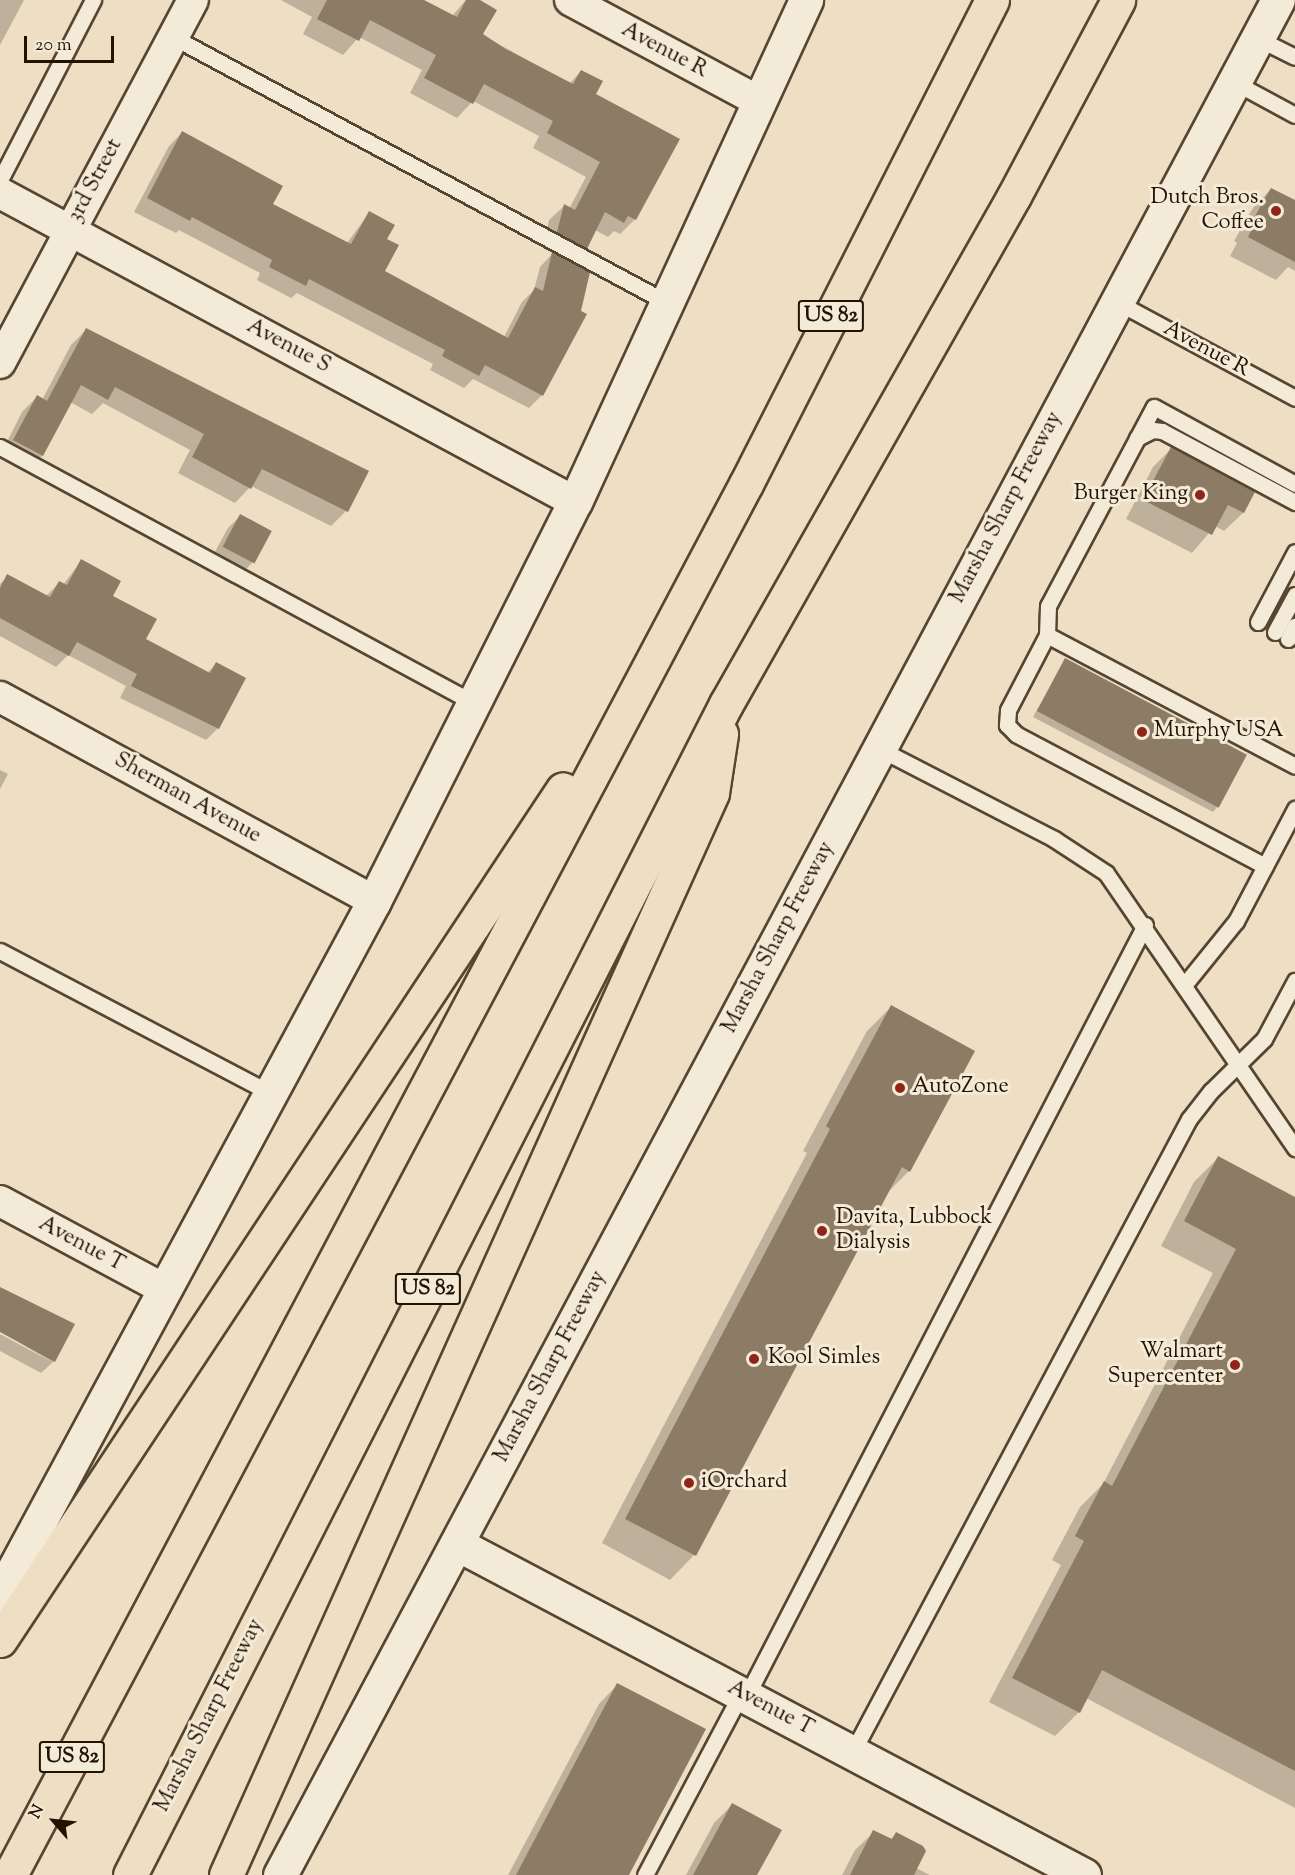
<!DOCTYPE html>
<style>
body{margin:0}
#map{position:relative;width:1295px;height:1875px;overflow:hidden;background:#eedec3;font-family:"Sorts Mill Goudy",serif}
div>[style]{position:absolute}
.shadow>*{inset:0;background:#0003}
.building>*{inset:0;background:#8d7c65;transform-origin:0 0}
.roads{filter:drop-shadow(2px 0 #564531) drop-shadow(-2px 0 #564531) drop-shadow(0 2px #564531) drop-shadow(0 -2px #564531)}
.lane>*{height:15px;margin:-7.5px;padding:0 7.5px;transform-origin:7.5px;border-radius:7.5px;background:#f4ead8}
.street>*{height:30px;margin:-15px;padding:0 15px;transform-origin:15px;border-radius:15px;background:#f4ead8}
.secondary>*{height:33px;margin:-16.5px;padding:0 16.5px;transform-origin:16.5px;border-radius:16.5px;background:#f4ead8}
.highway>*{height:33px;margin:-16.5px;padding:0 16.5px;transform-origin:16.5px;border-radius:16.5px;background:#eedec3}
.dots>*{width:16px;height:16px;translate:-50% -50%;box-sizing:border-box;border:3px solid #f4ead8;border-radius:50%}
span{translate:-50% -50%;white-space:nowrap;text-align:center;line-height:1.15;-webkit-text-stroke:6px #f4ead8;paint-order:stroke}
.shield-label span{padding:2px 4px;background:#f4ead8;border:2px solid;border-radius:4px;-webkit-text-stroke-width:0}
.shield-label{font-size:21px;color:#231200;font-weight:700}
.street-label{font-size:22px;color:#231200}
.poi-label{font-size:22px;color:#231200}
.right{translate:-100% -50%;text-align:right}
.left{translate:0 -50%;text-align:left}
.north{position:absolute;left:24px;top:1791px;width:60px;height:60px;-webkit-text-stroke:4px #f4ead8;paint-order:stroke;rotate:298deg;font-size:16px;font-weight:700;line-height:24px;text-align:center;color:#231200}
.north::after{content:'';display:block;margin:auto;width:21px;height:27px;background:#231200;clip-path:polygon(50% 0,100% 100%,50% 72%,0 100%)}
.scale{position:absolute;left:24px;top:36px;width:90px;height:27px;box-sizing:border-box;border:3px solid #231200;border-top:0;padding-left:8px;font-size:18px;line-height:21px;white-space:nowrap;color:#231200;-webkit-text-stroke:4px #f4ead8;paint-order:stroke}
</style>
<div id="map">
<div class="shadow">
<i style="clip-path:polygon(0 0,24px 0,0 45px)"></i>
<i style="clip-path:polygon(281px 0,418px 0,452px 16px,466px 0,476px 0,481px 34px,569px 84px,581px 71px,594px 95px,635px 219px,620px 234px,614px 231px,608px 237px,595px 230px,586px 248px,571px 263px,542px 395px,529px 408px,473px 379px,464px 388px,430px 370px,433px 364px,297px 293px,291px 298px,257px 280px,260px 273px,179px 230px,176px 233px,134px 212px,169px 146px,182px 133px,271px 205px,347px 243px,369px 213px,385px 240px,383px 272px,504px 337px,522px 302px,534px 290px,540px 267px,553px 253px,543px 247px,549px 220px,564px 206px,569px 209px,586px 177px,533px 148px,539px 136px,473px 101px,457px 118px,410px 93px,422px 70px,359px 37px,343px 55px,303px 34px,312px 17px)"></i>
<i style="clip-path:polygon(1271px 189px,1295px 202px,1295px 271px,1288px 267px,1276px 280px,1230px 256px,1237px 243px,1234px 241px,1253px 208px)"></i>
<i style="clip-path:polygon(86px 330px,346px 511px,331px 526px,251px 486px,235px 503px,178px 473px,190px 450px,103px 403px,92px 414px,70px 402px,42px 456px,27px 471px,0 456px,22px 412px,37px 397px,42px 400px,71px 345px)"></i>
<i style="clip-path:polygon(1171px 449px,1253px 492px,1243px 513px,1224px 531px,1215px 526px,1192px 553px,1126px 519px,1153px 467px)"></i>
<i style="clip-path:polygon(240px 516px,252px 563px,240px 575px,211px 559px,228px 528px)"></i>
<i style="clip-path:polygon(81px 561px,144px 640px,207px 673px,216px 664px,218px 728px,206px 740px,120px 698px,126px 686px,68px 655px,56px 667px,0 636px,0 584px,8px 576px,46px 596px,59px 583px,63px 585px)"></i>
<i style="clip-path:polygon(1065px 660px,1218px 806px,1213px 812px,1033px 717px)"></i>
<i style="clip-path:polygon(0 770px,8px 774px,0 789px)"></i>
<i style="clip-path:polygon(891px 1007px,909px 1171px,885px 1195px,694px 1555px,670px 1580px,602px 1543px,807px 1153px,803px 1151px,867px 1031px)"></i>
<i style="clip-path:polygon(1218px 1158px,1295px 1198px,1295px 1808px,1086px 1698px,1079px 1712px,1055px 1736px,989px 1702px,1061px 1565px,1052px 1560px,1080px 1507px,1103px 1484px,1213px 1273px,1161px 1246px,1194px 1182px)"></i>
<i style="clip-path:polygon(0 1288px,54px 1361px,41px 1373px,0 1351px,0 1334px,52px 1362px,0 1331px)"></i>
<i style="clip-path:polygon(617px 1685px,627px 1875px,508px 1875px,599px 1704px)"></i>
<i style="clip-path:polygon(732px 1805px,755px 1875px,686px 1875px,714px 1823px)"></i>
<i style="clip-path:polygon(874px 1832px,890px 1840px,896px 1834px,916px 1868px,930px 1875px,842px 1875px,855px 1850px)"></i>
</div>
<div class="building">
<i style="clip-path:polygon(327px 0,424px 0,457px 17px,466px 0,480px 0,497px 10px,483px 34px,504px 48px,573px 84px,581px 70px,603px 81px,596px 94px,680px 139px,636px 220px,628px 216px,624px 223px,605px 212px,587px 249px,557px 232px,564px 204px,575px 210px,600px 162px,547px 133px,553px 121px,484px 84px,473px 104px,424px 78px,436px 55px,370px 20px,359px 41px,317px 19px)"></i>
<i style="clip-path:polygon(182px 131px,283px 186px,273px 204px,351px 244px,369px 211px,395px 225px,387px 239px,399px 245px,385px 271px,508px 338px,535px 287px,543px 291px,552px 252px,590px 272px,581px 311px,587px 314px,543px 396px,485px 365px,479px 376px,442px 356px,445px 350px,309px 279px,306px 286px,269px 267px,272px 260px,192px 217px,190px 221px,147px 198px)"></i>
<i style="clip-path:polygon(1271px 188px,1295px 200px,1295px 262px,1248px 237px,1254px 224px,1251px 223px)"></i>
<i style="clip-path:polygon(86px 328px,369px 471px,348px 512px,262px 469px,251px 489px,192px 457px,204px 434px,115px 387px,108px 400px,81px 385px,43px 456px,13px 440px,37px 395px,47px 401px)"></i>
<i style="clip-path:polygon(1171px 447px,1255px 492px,1244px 513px,1228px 505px,1212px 535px,1143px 500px)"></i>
<i style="left:240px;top:514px;width:36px;height:37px;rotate:28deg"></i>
<i style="clip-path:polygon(81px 559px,121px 581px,113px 596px,157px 619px,146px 639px,210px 673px,216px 662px,246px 678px,219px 729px,131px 686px,137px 674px,77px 642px,69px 656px,0 618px,0 588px,7px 574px,50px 597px,59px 581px,67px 585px)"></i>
<i style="left:1065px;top:658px;width:206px;height:60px;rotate:28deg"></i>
<i style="clip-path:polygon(891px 1005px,975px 1051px,910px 1172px,902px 1167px,696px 1556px,625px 1519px,830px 1129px,826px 1126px)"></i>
<i style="clip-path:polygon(1218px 1156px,1295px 1197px,1295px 1771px,1102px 1670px,1080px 1713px,1012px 1678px,1084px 1541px,1075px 1536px,1104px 1481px,1112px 1486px,1236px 1249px,1184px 1221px)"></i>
<i style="clip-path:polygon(0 1287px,75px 1324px,55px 1362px,0 1332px)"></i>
<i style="clip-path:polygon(617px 1683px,706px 1729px,629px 1875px,516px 1875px)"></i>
<i style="clip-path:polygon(732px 1803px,782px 1830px,757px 1875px,693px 1875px)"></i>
<i style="clip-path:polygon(873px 1830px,892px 1839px,896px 1832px,923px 1846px,926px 1851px,914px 1875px,850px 1875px)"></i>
</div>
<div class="roads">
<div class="lane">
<i style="left:173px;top:37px;width:560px;rotate:28.26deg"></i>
<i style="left:1257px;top:38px;width:42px;rotate:26.6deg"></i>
<i style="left:1234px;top:82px;width:69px;rotate:28.4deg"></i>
<i style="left:0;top:180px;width:203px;rotate:-62.7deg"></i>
<i style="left:1117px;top:302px;width:202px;rotate:28.3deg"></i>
<i style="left:1137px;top:438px;width:18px;rotate:-27deg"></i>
<i style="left:1153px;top:430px;width:9px;rotate:6deg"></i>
<i style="left:1162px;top:431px;width:151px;rotate:28.1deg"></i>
<i style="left:0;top:447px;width:539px;rotate:28.37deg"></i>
<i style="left:1258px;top:622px;width:79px;rotate:-62.1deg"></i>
<i style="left:1275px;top:632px;width:42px;rotate:-61.6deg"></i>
<i style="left:1047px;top:635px;width:29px;rotate:-88deg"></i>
<i style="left:1048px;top:606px;width:225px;rotate:-62deg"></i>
<i style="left:1154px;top:407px;width:161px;rotate:28.6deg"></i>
<i style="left:1288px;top:639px;width:15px;rotate:-62deg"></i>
<i style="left:880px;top:749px;width:196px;rotate:27.3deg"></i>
<i style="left:1054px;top:839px;width:62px;rotate:33.2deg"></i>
<i style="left:1106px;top:873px;width:334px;rotate:55.5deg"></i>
<i style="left:1265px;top:866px;width:282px;rotate:-152.1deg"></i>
<i style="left:1016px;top:734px;width:13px;rotate:-135deg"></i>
<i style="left:1007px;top:725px;width:15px;rotate:-86deg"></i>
<i style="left:1008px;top:710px;width:85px;rotate:-62.5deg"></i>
<i style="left:1047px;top:635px;width:280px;rotate:27.8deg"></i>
<i style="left:0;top:951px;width:304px;rotate:27.7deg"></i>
<i style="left:1185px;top:984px;width:81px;rotate:-51deg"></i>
<i style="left:1236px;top:921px;width:127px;rotate:-62.2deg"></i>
<i style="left:746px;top:1697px;width:869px;rotate:-62.67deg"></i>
<i style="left:852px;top:1753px;width:718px;rotate:-62.01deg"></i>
<i style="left:1189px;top:1119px;width:36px;rotate:-52deg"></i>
<i style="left:1211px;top:1091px;width:74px;rotate:-44.5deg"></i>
<i style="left:1264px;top:1039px;width:66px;rotate:-61.9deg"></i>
<i style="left:645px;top:1875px;width:205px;rotate:-62.1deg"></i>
</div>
<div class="street">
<i style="left:570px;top:0;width:213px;rotate:28.2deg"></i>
<i style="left:0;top:193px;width:653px;rotate:28.25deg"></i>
<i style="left:0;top:363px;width:411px;rotate:-62deg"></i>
<i style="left:0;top:697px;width:426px;rotate:28.6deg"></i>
<i style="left:0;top:1201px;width:184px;rotate:28.2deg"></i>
</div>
<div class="secondary">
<i style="left:457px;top:1544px;width:709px;rotate:27.83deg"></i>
<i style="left:0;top:1595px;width:788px;rotate:-61.68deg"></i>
<i style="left:374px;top:901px;width:447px;rotate:-63.3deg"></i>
<i style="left:575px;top:502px;width:553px;rotate:-65.29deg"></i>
<i style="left:280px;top:1875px;width:2124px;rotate:-61.98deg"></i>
</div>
<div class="highway">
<i style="left:0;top:1640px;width:1020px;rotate:-56.51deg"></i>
<i style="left:10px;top:1875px;width:1574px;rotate:-62.12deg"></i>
<i style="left:746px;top:484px;width:543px;rotate:-63.06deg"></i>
<i style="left:130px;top:1875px;width:1314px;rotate:-63.03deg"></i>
<i style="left:726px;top:704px;width:584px;rotate:-60.45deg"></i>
<i style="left:1014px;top:196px;width:222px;rotate:-62deg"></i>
<i style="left:226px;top:1875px;width:1186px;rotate:-65.81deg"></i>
<i style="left:712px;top:793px;width:60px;rotate:-81.3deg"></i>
</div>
</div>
<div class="dots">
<i style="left:1276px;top:211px;background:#8f2418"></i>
<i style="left:1200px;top:495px;background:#8f2418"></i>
<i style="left:1142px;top:732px;background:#8f2418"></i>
<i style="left:900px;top:1088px;background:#8f2418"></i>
<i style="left:822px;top:1231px;background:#8f2418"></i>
<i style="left:754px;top:1359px;background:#8f2418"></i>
<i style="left:1235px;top:1365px;background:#8f2418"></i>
<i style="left:689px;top:1483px;background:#8f2418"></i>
</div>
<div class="shield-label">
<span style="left:831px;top:316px">US 82</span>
<span style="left:428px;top:1289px">US 82</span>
<span style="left:72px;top:1757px">US 82</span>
</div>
<div class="street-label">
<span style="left:664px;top:51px;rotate:28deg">Avenue R</span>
<span style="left:96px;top:181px;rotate:-62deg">3rd Street</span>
<span style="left:288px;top:347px;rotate:28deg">Avenue S</span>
<span style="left:1206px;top:350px;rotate:28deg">Avenue R</span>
<span style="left:1007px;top:508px;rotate:-62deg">Marsha Sharp Freeway</span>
<span style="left:187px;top:799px;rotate:29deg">Sherman Avenue</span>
<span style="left:779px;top:938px;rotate:-62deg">Marsha Sharp Freeway</span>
<span style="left:81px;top:1245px;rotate:28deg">Avenue T</span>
<span style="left:551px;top:1367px;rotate:-62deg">Marsha Sharp Freeway</span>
<span style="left:770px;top:1709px;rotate:28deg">Avenue T</span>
<span style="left:210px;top:1716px;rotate:-63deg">Marsha Sharp Freeway</span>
</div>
<div class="poi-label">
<span class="right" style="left:1264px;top:211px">Dutch Bros.<br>Coffee</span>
<span class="right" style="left:1188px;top:495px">Burger King</span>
<span class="left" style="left:1154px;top:732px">Murphy USA</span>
<span class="left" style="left:912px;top:1088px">AutoZone</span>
<span class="left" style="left:836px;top:1231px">Davita, Lubbock<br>Dialysis</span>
<span class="right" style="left:1223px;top:1365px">Walmart<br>Supercenter</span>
<span class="left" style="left:768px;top:1359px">Kool Simles</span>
<span class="left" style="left:701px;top:1483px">iOrchard</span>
</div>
<div class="north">N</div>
<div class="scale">20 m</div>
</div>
